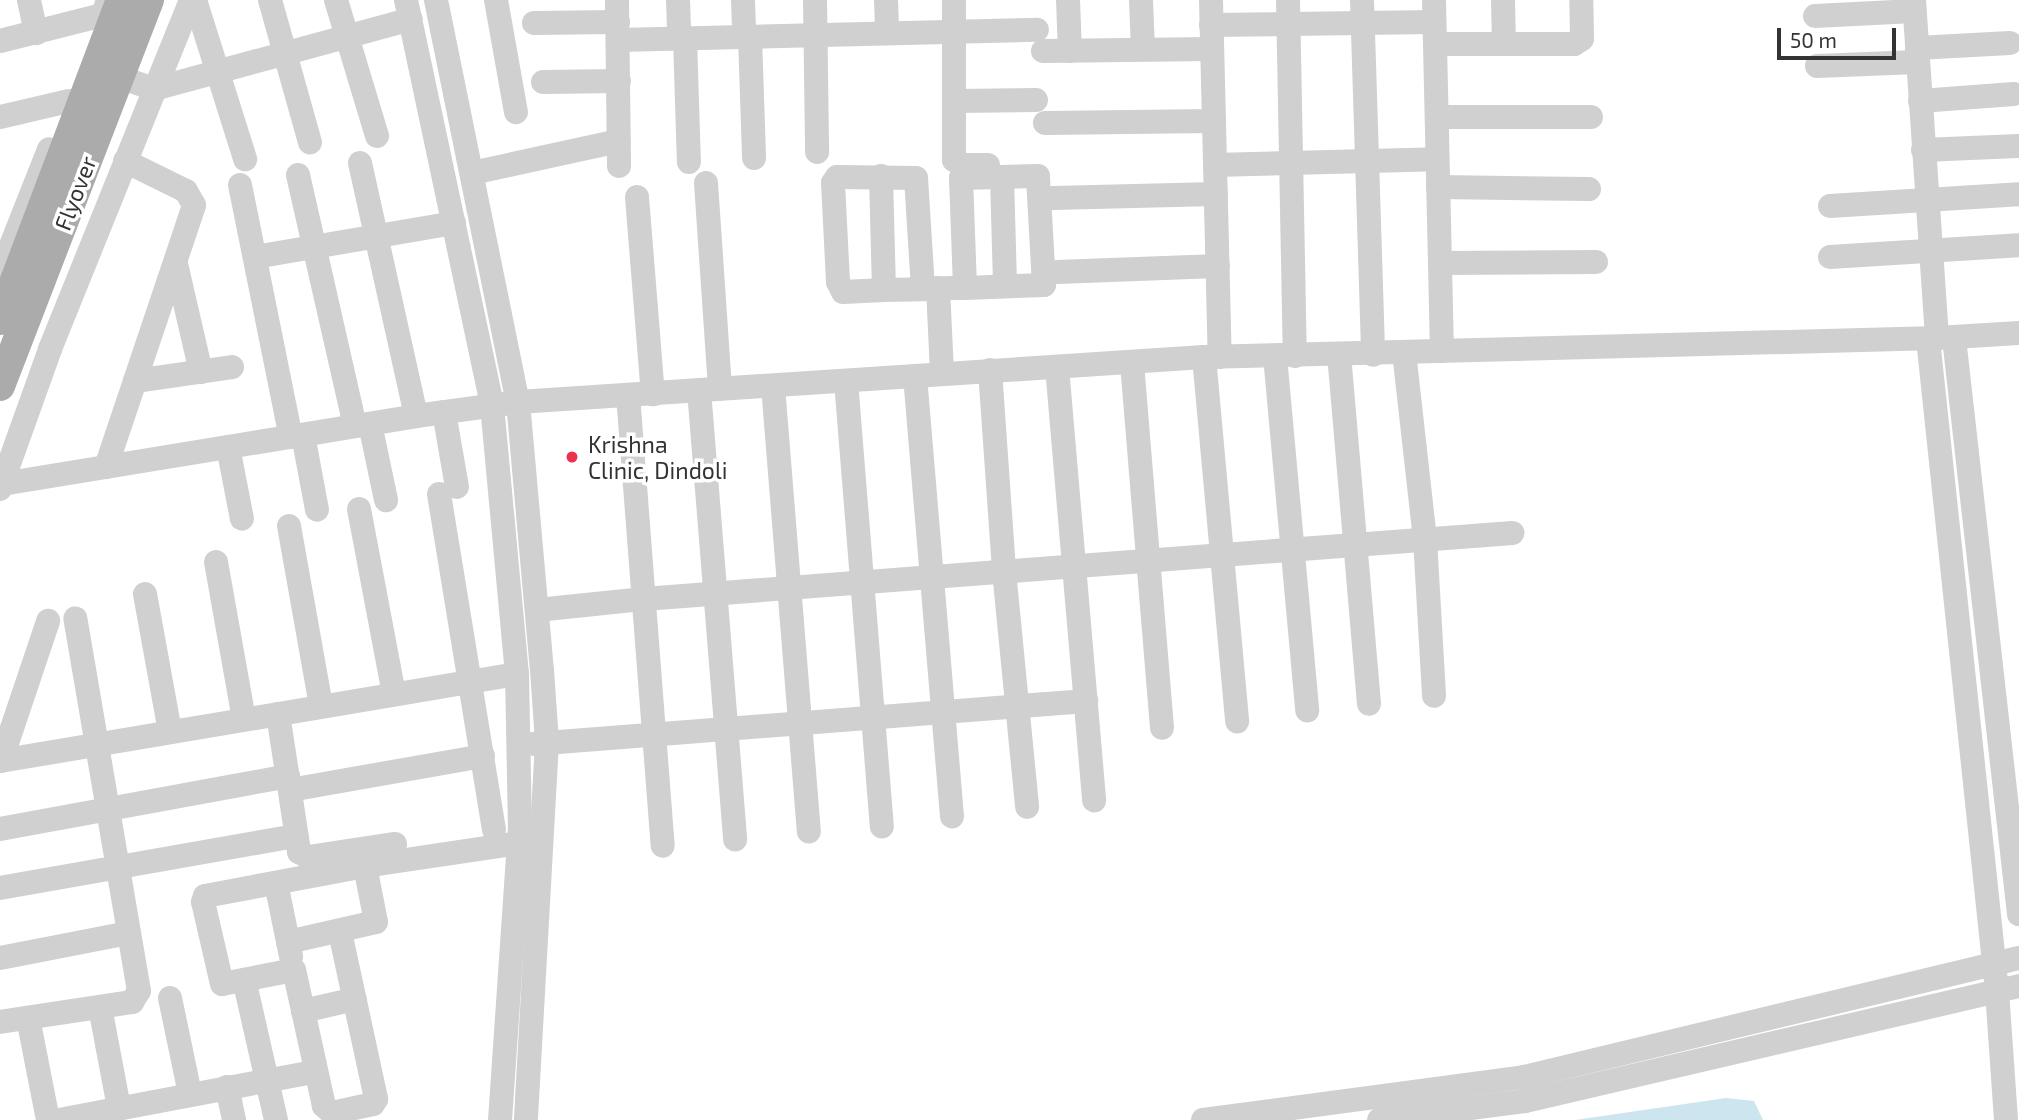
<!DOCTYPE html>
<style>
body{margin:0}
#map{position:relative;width:2019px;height:1120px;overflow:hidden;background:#fff;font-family:"Exo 2",sans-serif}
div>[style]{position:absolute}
.water>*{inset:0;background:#cde5ef}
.minor>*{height:24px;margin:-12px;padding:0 12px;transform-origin:12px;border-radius:12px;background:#d0d0d0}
.major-bridge>*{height:30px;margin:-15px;padding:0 15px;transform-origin:15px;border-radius:15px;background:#ababab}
.dots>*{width:19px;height:19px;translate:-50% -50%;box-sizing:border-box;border:4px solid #fff;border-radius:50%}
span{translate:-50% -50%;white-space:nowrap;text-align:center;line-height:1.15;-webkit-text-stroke:7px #fff;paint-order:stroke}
.street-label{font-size:23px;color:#333}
.poi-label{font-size:23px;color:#333}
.left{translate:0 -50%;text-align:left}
.scale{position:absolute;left:1777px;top:28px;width:119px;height:32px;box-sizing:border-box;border:4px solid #333;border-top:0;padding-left:9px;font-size:21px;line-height:24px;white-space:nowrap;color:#333;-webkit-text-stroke:5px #fff;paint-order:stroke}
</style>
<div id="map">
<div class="water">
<i style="clip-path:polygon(1726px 1098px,1754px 1101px,1763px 1120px,1575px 1120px)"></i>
</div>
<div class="minor">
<i style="left:29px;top:0;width:34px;rotate:78deg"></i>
<i style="left:195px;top:0;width:167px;rotate:72.5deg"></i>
<i style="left:270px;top:0;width:148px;rotate:74.3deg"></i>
<i style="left:336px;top:0;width:142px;rotate:73.2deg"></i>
<i style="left:406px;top:0;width:414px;rotate:78deg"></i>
<i style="left:492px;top:405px;width:270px;rotate:84.7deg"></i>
<i style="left:517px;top:674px;width:153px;rotate:88.9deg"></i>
<i style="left:520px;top:827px;width:294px;rotate:93.9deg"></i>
<i style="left:436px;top:0;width:410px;rotate:78.5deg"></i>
<i style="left:518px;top:402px;width:269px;rotate:84.9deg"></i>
<i style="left:542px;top:670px;width:72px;rotate:86deg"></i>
<i style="left:547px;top:742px;width:379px;rotate:93.2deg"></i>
<i style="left:496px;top:0;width:114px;rotate:79.9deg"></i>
<i style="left:617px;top:0;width:166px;rotate:89.3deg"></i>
<i style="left:678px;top:0;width:38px;rotate:88deg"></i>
<i style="left:743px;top:0;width:37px;rotate:88deg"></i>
<i style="left:815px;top:0;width:152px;rotate:89.2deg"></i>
<i style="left:886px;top:0;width:33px;rotate:88deg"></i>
<i style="left:954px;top:0;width:160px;rotate:90deg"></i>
<i style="left:954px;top:160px;width:10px;rotate:29deg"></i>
<i style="left:963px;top:165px;width:25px"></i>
<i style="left:1068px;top:0;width:51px;rotate:87.8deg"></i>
<i style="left:1141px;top:0;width:49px;rotate:87.7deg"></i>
<i style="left:1211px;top:0;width:357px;rotate:88.6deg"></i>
<i style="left:1288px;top:0;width:356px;rotate:88.9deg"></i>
<i style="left:1362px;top:0;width:355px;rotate:88.2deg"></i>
<i style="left:1434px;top:0;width:351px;rotate:88.7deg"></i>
<i style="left:1503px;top:0;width:44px;rotate:88.7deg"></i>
<i style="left:1914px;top:0;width:339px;rotate:86.1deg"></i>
<i style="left:1815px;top:16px;width:99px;rotate:-2.9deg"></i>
<i style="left:534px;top:23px;width:84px;rotate:-0.7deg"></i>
<i style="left:1211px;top:25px;width:223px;rotate:-0.8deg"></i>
<i style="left:750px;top:36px;width:122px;rotate:88.1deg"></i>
<i style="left:685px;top:38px;width:124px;rotate:88.2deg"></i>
<i style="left:618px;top:40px;width:419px;rotate:-1.4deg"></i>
<i style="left:0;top:41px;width:106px;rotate:-14.2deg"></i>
<i style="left:103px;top:15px;width:16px;rotate:-72deg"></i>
<i style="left:1435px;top:44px;width:139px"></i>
<i style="left:1574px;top:44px;width:9px;rotate:-32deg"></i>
<i style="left:1582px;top:39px;width:39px;rotate:-91deg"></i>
<i style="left:1917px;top:48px;width:93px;rotate:-3.1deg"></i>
<i style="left:1043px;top:51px;width:169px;rotate:-0.7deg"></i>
<i style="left:1817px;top:66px;width:100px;rotate:-2.3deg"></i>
<i style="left:102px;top:71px;width:55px;rotate:19.1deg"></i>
<i style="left:154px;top:89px;width:266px;rotate:-15.2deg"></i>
<i style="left:543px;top:82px;width:76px;rotate:-0.8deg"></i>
<i style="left:954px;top:101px;width:82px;rotate:-0.7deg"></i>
<i style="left:1920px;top:101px;width:94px;rotate:-4.3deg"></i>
<i style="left:0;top:117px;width:71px;rotate:-13.1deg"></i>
<i style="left:1437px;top:117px;width:154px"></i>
<i style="left:1045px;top:123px;width:169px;rotate:-0.7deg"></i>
<i style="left:1923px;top:150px;width:95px;rotate:-2.4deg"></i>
<i style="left:360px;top:163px;width:259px;rotate:77.5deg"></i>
<i style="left:1215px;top:165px;width:222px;rotate:-1.5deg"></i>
<i style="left:472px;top:173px;width:150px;rotate:-12.3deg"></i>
<i style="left:298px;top:175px;width:257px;rotate:77.2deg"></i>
<i style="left:881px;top:176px;width:114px;rotate:88.5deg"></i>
<i style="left:1002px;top:177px;width:109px;rotate:88.4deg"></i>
<i style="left:706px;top:183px;width:206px;rotate:86.1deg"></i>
<i style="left:240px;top:185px;width:257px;rotate:78.6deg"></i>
<i style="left:1438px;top:187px;width:151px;rotate:0.8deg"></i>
<i style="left:637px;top:197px;width:198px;rotate:85.4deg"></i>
<i style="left:1053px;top:198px;width:163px;rotate:-1.4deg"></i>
<i style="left:1830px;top:206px;width:189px;rotate:-3.6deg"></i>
<i style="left:255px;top:257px;width:202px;rotate:-9.7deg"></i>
<i style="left:1830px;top:257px;width:189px;rotate:-3.6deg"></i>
<i style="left:1440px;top:263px;width:156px;rotate:-0.4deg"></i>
<i style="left:176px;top:264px;width:111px;rotate:77deg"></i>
<i style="left:1057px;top:272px;width:161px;rotate:-2.1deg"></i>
<i style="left:0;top:273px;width:133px;rotate:-68.4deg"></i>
<i style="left:938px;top:288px;width:86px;rotate:87.3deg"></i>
<i style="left:923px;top:289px;width:111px;rotate:-93.6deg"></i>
<i style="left:916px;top:178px;width:79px;rotate:-179.3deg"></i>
<i style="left:837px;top:177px;width:7px;rotate:124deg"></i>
<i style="left:833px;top:183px;width:99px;rotate:87.1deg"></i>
<i style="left:838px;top:282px;width:11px;rotate:63deg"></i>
<i style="left:843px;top:292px;width:41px;rotate:-2.8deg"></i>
<i style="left:884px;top:290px;width:39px;rotate:-1deg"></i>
<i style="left:923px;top:289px;width:31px;rotate:-2deg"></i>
<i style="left:954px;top:288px;width:11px"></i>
<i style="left:965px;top:288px;width:79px;rotate:-2.2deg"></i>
<i style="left:1044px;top:285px;width:109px;rotate:-93.2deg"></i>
<i style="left:1038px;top:176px;width:77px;rotate:178.5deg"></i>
<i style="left:961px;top:178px;width:110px;rotate:87.9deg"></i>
<i style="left:1954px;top:338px;width:580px;rotate:83.56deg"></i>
<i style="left:1928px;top:339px;width:656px;rotate:83.96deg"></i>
<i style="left:1997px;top:991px;width:129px;rotate:86deg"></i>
<i style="left:1404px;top:352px;width:188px;rotate:83.6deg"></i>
<i style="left:1425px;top:539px;width:157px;rotate:86.7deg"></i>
<i style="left:1339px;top:354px;width:351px;rotate:85.1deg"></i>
<i style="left:1275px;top:356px;width:356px;rotate:84.8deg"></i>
<i style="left:1204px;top:357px;width:366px;rotate:84.8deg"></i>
<i style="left:1132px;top:363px;width:366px;rotate:85.3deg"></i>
<i style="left:1057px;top:367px;width:435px;rotate:85.1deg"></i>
<i style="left:990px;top:370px;width:201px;rotate:86deg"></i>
<i style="left:1004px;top:571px;width:237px;rotate:84.4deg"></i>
<i style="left:915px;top:376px;width:442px;rotate:85.2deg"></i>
<i style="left:135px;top:381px;width:98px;rotate:-8.2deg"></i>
<i style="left:846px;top:381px;width:447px;rotate:85.4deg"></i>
<i style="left:773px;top:386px;width:447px;rotate:85.4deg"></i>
<i style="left:699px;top:390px;width:451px;rotate:85.4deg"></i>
<i style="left:628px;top:395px;width:452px;rotate:85.6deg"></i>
<i style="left:444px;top:412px;width:76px;rotate:80.2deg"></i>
<i style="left:370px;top:424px;width:78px;rotate:78.1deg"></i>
<i style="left:303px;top:435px;width:76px;rotate:79.4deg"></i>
<i style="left:228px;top:447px;width:73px;rotate:79deg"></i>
<i style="left:106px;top:467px;width:276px;rotate:-71.4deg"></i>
<i style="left:194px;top:205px;width:16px;rotate:-120deg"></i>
<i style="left:186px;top:191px;width:68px;rotate:-153.8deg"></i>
<i style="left:2px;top:484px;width:420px;rotate:-9.3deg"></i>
<i style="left:416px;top:416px;width:103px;rotate:-7.8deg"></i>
<i style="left:518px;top:402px;width:687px;rotate:-3.75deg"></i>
<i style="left:1204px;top:357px;width:733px;rotate:-1.48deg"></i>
<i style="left:1937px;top:338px;width:82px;rotate:-3.5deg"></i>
<i style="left:0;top:489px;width:149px;rotate:-70.3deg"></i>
<i style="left:50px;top:349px;width:376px;rotate:-68deg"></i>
<i style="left:439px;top:494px;width:340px;rotate:80.7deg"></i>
<i style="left:359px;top:509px;width:188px;rotate:79.3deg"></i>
<i style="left:289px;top:526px;width:183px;rotate:79.9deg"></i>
<i style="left:216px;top:562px;width:159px;rotate:79.9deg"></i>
<i style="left:145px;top:594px;width:140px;rotate:79.7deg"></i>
<i style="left:537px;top:610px;width:108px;rotate:-5.9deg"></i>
<i style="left:644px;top:599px;width:871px;rotate:-4.35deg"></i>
<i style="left:278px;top:714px;width:140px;rotate:81.3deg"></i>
<i style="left:299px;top:852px;width:10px;rotate:29deg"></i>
<i style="left:308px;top:857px;width:88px;rotate:-8.5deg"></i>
<i style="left:533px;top:744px;width:555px;rotate:-4.45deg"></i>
<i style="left:0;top:761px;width:524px;rotate:-9.55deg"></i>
<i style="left:1px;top:761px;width:148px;rotate:-71.4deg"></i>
<i style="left:290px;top:790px;width:196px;rotate:-10deg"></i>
<i style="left:0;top:829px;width:293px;rotate:-10.4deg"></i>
<i style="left:276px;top:883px;width:75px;rotate:78.4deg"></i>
<i style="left:0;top:888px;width:301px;rotate:-10deg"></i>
<i style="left:340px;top:932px;width:171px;rotate:77.8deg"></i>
<i style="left:376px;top:1099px;width:6px;rotate:121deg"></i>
<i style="left:373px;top:1104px;width:42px;rotate:167.6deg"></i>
<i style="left:332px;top:1113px;width:11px;rotate:-139deg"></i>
<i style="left:324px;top:1106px;width:139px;rotate:-102.4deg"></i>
<i style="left:294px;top:970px;width:73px;rotate:169deg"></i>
<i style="left:222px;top:984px;width:84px;rotate:-103deg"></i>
<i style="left:203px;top:902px;width:6px;rotate:-72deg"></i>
<i style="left:205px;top:896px;width:163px;rotate:-10.6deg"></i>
<i style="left:365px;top:866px;width:156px;rotate:-8.5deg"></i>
<i style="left:288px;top:942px;width:90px;rotate:-12.8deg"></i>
<i style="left:376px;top:922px;width:57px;rotate:-101.1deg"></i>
<i style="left:0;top:958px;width:131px;rotate:-11deg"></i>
<i style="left:246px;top:988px;width:135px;rotate:77.2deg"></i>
<i style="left:170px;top:998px;width:98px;rotate:78.2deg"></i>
<i style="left:100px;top:1007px;width:103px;rotate:79.3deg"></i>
<i style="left:303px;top:1011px;width:53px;rotate:-13deg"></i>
<i style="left:28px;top:1018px;width:104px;rotate:78.9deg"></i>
<i style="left:0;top:1022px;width:134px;rotate:-8.6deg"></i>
<i style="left:132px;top:1002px;width:13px;rotate:-58deg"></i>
<i style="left:139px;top:991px;width:378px;rotate:-99.7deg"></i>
<i style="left:227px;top:1087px;width:34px;rotate:78deg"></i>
<i style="left:59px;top:1120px;width:252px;rotate:-10.7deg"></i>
<i style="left:1203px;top:1120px;width:324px;rotate:-7.6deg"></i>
<i style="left:1524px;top:1077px;width:509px;rotate:-13.52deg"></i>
<i style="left:1379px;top:1120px;width:147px;rotate:-7.4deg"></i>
<i style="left:1525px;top:1101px;width:507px;rotate:-13.1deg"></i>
</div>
<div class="major-bridge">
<i style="left:0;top:320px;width:342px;rotate:-69.3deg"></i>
<i style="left:0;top:386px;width:414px;rotate:-68.9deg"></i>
</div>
<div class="dots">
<i style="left:572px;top:457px;background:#ed324e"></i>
</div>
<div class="street-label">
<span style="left:75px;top:193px;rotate:-69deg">Flyover</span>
</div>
<div class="poi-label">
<span class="left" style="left:588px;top:457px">Krishna<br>Clinic, Dindoli</span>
</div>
<div class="scale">50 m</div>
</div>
